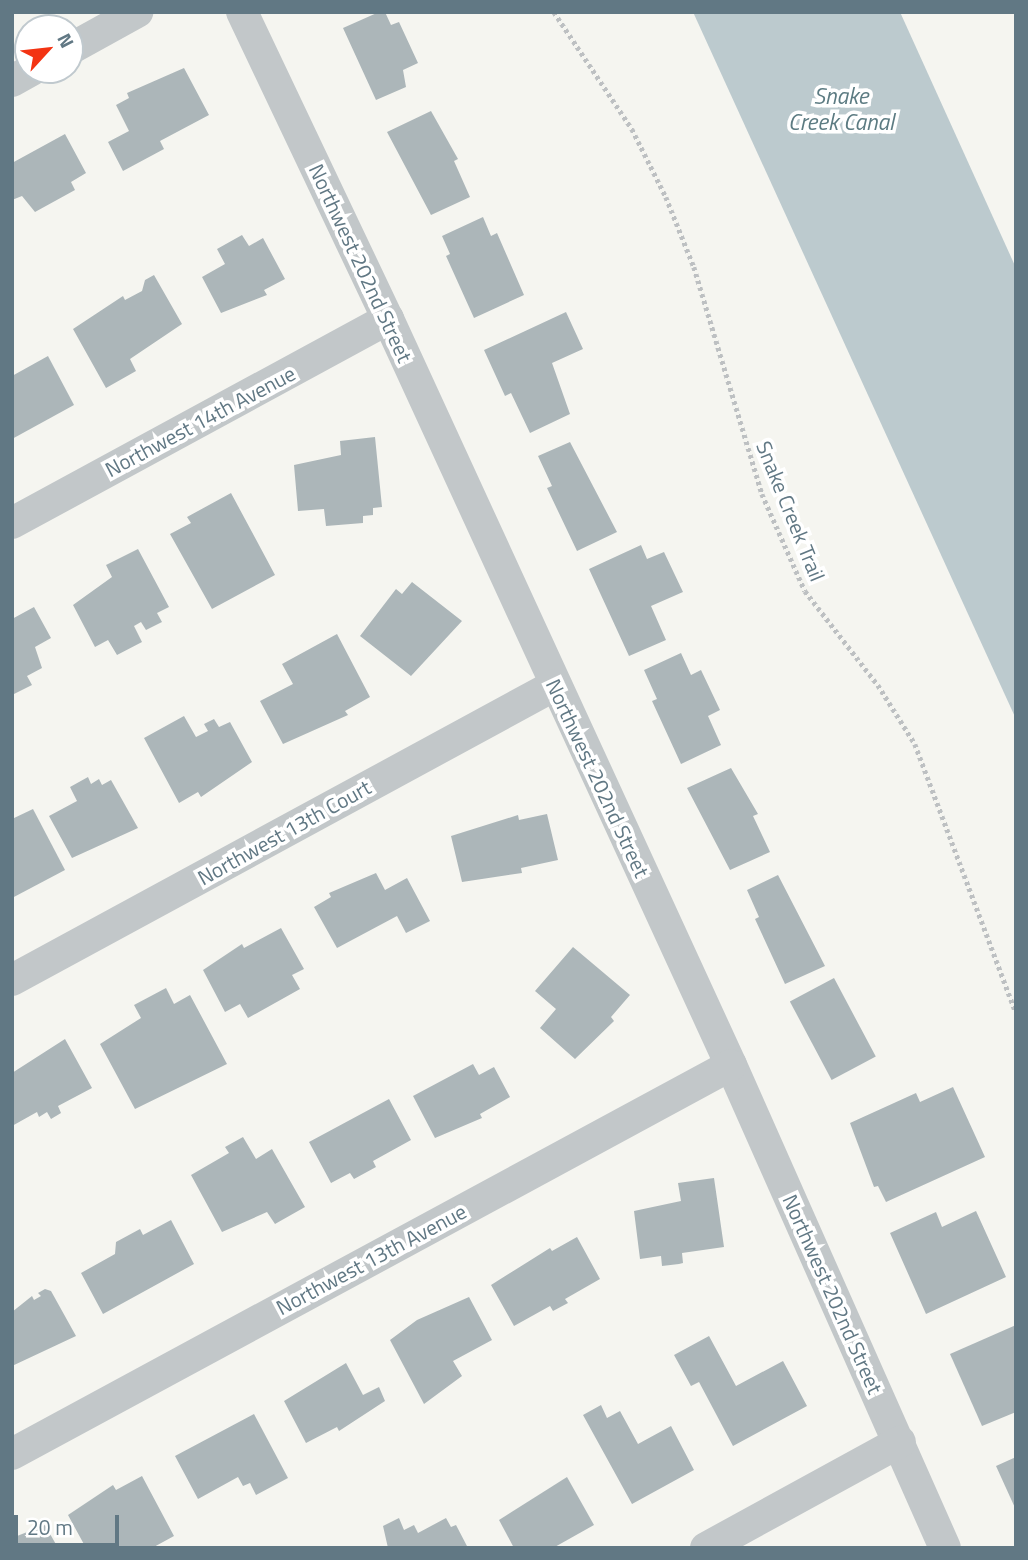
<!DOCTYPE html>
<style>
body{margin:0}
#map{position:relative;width:1028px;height:1560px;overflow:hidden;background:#f5f5f0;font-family:"Titillium Web",sans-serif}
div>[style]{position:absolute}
.water>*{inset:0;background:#bccace}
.building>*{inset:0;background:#acb6b9;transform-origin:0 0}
.path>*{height:4.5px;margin-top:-2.25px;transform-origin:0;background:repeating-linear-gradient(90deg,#bdc0c2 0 3.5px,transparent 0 7px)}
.minor>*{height:32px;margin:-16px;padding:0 16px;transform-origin:16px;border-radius:16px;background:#c2c7c9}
span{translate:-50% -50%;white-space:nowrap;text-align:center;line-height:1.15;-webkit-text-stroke:7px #fff;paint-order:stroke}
.street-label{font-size:21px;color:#617884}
.water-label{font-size:23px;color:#5c7b82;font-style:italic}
.frame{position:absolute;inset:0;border:14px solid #617884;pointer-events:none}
.north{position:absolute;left:14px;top:14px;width:70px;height:70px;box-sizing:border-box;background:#fff;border:2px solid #c0c9ce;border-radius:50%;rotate:63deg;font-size:19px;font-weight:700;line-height:28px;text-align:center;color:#617884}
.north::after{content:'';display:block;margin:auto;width:24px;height:32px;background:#f33413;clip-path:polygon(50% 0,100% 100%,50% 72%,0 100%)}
.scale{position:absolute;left:14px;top:1515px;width:105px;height:32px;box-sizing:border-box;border:4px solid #617884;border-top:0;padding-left:9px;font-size:21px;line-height:24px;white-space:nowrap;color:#617884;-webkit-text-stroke:5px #fff;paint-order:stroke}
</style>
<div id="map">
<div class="water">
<i style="clip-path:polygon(693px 12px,900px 12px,1016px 268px,1016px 719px)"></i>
</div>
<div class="building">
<i style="clip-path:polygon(379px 12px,385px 12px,391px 25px,399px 22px,418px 63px,403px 70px,406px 87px,376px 100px,343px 28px)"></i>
<i style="clip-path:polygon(184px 68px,209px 115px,160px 141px,164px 149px,123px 171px,108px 142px,129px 131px,116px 105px,129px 98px,127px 93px)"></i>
<i style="clip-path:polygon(431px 111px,458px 159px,454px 161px,470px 197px,431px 215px,387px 132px)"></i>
<i style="clip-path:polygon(65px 134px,86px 173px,71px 182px,75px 190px,35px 212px,22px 196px,12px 200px,12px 163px)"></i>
<i style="clip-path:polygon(483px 217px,491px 236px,497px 233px,524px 295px,474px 318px,446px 256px,450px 254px,442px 236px)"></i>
<i style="clip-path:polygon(242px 235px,249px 246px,263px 238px,285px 279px,264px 290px,267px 295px,221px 313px,202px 277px,225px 264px,217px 249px)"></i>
<i style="clip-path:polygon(154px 275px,182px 324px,130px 359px,136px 371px,106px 388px,73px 329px,123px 296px,125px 300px,142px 291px,145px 280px)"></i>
<i style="clip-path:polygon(566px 312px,583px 349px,552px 363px,570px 414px,530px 433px,511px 393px,505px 396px,484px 350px)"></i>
<i style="clip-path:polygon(48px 356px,74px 405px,12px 439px,12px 376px)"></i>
<i style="clip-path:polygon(375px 437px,382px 507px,373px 508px,373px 515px,363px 516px,363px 523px,326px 526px,324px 509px,298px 511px,294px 465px,341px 455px,340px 441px)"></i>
<i style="clip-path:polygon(570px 442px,617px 532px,577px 551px,547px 488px,552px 486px,538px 456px)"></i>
<i style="clip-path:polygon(231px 493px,275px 575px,212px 609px,170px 534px,191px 523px,187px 517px)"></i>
<i style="clip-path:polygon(641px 545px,647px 559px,664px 552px,683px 592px,651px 606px,666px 640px,629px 656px,589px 569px)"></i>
<i style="clip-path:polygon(138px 549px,169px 607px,157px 613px,162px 622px,146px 630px,141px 622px,134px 626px,142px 642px,117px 655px,108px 640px,95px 647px,73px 605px,112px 577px,106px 565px)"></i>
<i style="clip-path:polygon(412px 582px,462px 621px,411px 676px,360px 636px,396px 589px,402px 594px)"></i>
<i style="clip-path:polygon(34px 607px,51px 638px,35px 647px,42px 668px,27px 676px,32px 685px,12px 695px,12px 619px)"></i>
<i style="clip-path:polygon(337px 634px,370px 697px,345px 711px,348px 715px,283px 744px,260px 701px,293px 684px,282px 664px)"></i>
<i style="clip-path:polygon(681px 653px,691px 675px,701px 670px,720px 710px,708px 716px,721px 745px,681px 764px,652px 701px,657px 699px,644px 670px)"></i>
<i style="clip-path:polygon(184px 716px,196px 737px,208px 731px,204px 724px,214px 719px,219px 727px,230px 722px,252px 762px,201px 797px,198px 792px,179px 803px,144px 738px)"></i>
<i style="clip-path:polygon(731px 768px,758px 814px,753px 816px,770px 852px,730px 870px,687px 788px)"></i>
<i style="clip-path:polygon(88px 777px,91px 784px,99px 779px,102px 785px,111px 780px,138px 828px,72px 858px,49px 816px,77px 801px,70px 787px)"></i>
<i style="clip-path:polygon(33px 809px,65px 870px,12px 898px,12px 819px)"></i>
<i style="clip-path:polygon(547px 814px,558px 860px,521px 868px,522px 873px,462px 882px,451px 836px,518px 815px,519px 820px)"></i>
<i style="clip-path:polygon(376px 873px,385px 890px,407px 878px,430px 921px,406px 933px,397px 916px,337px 948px,314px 907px,331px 897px,329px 893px)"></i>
<i style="clip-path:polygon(778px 875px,825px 966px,785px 984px,755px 919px,759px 917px,747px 890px)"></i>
<i style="clip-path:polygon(281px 928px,304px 969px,292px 975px,300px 989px,248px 1018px,240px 1004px,225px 1012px,203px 970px,242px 944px,244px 948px)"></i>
<i style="clip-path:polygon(573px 947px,630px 995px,611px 1017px,614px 1021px,575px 1059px,540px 1028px,556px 1009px,535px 991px)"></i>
<i style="left:834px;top:978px;width:89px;height:50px;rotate:62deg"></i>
<i style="clip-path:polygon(166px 988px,174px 1004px,190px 995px,227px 1064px,135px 1109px,100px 1044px,141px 1018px,134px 1005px)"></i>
<i style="clip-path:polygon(65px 1039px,92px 1088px,58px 1106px,61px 1113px,51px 1119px,47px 1112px,39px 1117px,37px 1112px,12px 1126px,12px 1073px)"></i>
<i style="clip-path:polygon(473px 1064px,479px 1075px,494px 1067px,510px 1097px,480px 1114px,482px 1118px,435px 1138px,413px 1096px)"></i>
<i style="clip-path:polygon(953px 1087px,985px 1157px,886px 1202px,878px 1186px,874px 1187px,850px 1123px,916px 1093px,920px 1102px)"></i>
<i style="clip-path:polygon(389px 1099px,411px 1140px,373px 1161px,376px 1167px,354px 1179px,350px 1173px,331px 1183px,309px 1142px)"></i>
<i style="clip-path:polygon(243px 1137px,256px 1159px,272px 1149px,305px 1207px,275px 1224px,267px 1212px,222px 1232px,191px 1175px,229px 1153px,225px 1147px)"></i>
<i style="clip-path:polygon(714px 1178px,724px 1247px,682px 1253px,683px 1263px,679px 1264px,662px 1266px,661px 1256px,640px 1259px,634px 1211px,681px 1201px,678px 1183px)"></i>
<i style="clip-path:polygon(976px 1211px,1006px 1277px,926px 1314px,890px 1233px,936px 1212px,942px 1227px)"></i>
<i style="clip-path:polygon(171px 1220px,194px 1264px,103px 1314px,81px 1273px,115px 1254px,116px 1242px,140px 1229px,143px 1235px)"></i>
<i style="clip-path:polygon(577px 1237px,600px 1279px,565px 1299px,568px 1303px,553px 1311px,550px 1306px,514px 1326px,491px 1285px,550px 1248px,552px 1251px)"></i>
<i style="clip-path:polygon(45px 1289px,51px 1291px,76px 1336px,12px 1366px,12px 1312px,32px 1296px,34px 1300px,41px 1296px,38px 1293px)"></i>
<i style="clip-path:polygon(469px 1297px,492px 1340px,453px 1361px,462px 1376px,424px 1404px,390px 1340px,417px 1320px)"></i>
<i style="clip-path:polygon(1016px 1325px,1016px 1412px,982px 1426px,950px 1354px)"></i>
<i style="clip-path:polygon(709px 1336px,736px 1386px,783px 1361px,807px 1406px,733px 1446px,699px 1382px,691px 1386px,674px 1355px)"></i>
<i style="clip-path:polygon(346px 1363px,363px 1395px,379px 1387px,385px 1401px,339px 1431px,337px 1427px,306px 1443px,284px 1401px)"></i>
<i style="clip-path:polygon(601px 1405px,607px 1418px,620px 1411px,638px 1444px,671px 1426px,694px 1470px,632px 1504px,583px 1415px)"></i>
<i style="clip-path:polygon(254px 1414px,288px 1478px,256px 1495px,250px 1483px,243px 1486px,238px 1477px,198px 1499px,175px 1456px)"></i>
<i style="clip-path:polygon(1016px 1457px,1016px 1510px,996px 1466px)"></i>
<i style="clip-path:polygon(142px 1476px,174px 1536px,152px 1548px,86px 1548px,68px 1515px,113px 1485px,116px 1490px)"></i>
<i style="clip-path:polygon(567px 1477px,594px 1525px,553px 1548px,514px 1548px,499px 1520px)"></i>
<i style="clip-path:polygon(399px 1518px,404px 1530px,414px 1525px,418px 1533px,446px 1518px,451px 1527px,456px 1525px,468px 1548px,388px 1548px,383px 1526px)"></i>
<i style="clip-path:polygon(45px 1525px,58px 1548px,12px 1548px,12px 1538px)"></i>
</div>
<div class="path">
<i style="left:554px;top:12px;width:141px;rotate:56.3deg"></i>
<i style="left:632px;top:129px;width:76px;rotate:63.4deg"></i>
<i style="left:666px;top:197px;width:75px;rotate:68.2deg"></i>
<i style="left:694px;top:267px;width:237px;rotate:73.3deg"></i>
<i style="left:762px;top:494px;width:106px;rotate:66.1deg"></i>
<i style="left:805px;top:591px;width:119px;rotate:52.2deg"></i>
<i style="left:878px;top:685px;width:70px;rotate:57.9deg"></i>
<i style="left:915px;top:744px;width:286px;rotate:69.4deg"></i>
</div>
<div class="minor">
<i style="left:242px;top:12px;width:340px;rotate:64.6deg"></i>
<i style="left:388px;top:319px;width:821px;rotate:65.31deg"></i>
<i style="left:731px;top:1065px;width:528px;rotate:66.1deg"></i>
<i style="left:70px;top:49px;width:77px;rotate:-28.9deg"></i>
<i style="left:12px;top:81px;width:23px;rotate:-29deg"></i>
<i style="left:12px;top:523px;width:428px;rotate:-28.5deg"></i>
<i style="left:12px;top:980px;width:618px;rotate:-28.51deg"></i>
<i style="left:12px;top:1454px;width:817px;rotate:-28.41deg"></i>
<i style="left:706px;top:1548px;width:221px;rotate:-28.7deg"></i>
</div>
<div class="street-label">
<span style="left:361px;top:263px;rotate:65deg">Northwest 202nd Street</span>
<span style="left:200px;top:421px;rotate:-28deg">Northwest 14th Avenue</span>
<span style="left:791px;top:511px;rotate:68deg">Snake Creek Trail</span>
<span style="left:598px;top:778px;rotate:65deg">Northwest 202nd Street</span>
<span style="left:284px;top:832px;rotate:-29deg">Northwest 13th Court</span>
<span style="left:371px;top:1259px;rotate:-28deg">Northwest 13th Avenue</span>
<span style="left:833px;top:1294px;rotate:66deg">Northwest 202nd Street</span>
</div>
<div class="water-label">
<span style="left:841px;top:109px">Snake<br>Creek Canal</span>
</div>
<div class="frame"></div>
<div class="north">N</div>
<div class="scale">20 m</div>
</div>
